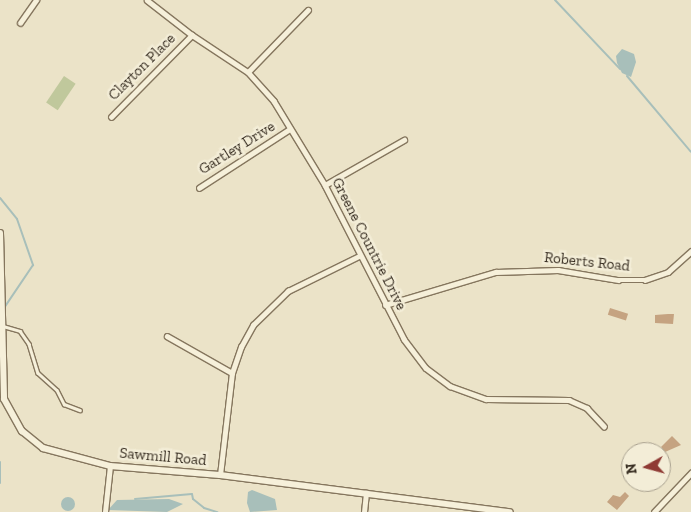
<!DOCTYPE html>
<style>
body{margin:0}
#map{position:relative;width:691px;height:512px;overflow:hidden;background:#ebe3c8;font-family:"Zilla Slab",serif}
div>[style]{position:absolute}
.green>*{inset:0;background:#c0c89c;transform-origin:0 0}
.water>*{inset:0;background:#a8bfba}
.round{border-radius:50%}
.stream>*{height:2px;margin:-1px;padding:0 1px;transform-origin:1px;border-radius:1px;background:#a8bfba}
.building>*{inset:0;background:#c5a381;transform-origin:0 0}
.roads{filter:drop-shadow(1px 0 #85765e) drop-shadow(-1px 0 #85765e) drop-shadow(0 1px #85765e) drop-shadow(0 -1px #85765e)}
.lane>*{height:2.5px;margin:-1.25px;padding:0 1.25px;transform-origin:1.25px;border-radius:1.25px;background:#f6f0da}
.street>*{height:4.5px;margin:-2.25px;padding:0 2.25px;transform-origin:2.25px;border-radius:2.25px;background:#f6f0da}
.secondary>*{height:6px;margin:-3px;padding:0 3px;transform-origin:3px;border-radius:3px;background:#f6f0da}
span{translate:-50% -50%;white-space:nowrap;text-align:center;line-height:1.15;-webkit-text-stroke:5px #f3edd7;paint-order:stroke}
.street-label{font-size:15px;color:#372d21}
.north{position:absolute;left:621px;top:442px;width:50px;height:50px;box-sizing:border-box;background:#f3edd7;border:1px solid #a8a08e;border-radius:50%;rotate:263deg;font-size:14px;font-weight:700;line-height:20px;text-align:center;color:#372d21}
.north::after{content:'';display:block;margin:auto;width:18px;height:22px;background:#8f3a34;clip-path:polygon(50% 0,100% 100%,50% 72%,0 100%)}
</style>
<div id="map">
<div class="green">
<i style="left:64px;top:76px;width:14px;height:32px;rotate:34deg"></i>
</div>
<div class="water">
<i style="clip-path:polygon(622px 49px,634px 54px,636px 62px,631px 77px,622px 73px,617px 63px,616px 56px)"></i>
<i style="clip-path:polygon(252px 490px,275px 499px,277px 510px,250px 512px,247px 503px,248px 492px)"></i>
<i class="round" style="left:61px;top:497px;width:14px;height:14px"></i>
<i style="clip-path:polygon(169px 499px,183px 504px,167px 512px,108px 510px,117px 500px)"></i>
</div>
<div class="stream">
<i style="left:555px;top:0;width:95px;rotate:46.7deg"></i>
<i style="left:627px;top:76px;width:99px;rotate:49.9deg"></i>
<i style="left:0;top:198px;width:27px;rotate:51deg"></i>
<i style="left:17px;top:219px;width:49px;rotate:70.8deg"></i>
<i style="left:33px;top:265px;width:52px;rotate:124deg"></i>
<i style="left:0;top:462px;width:21px;rotate:90deg"></i>
<i style="left:135px;top:499px;width:57px;rotate:-5deg"></i>
<i style="left:192px;top:494px;width:5px;rotate:79deg"></i>
<i style="left:193px;top:499px;width:14px;rotate:39deg"></i>
<i style="left:204px;top:508px;width:14px;rotate:17deg"></i>
</div>
<div class="building">
<i style="left:610px;top:308px;width:19px;height:7px;rotate:18deg"></i>
<i style="clip-path:polygon(668px 314px,674px 314px,673px 324px,655px 323px,655px 315px)"></i>
<i style="clip-path:polygon(672px 436px,681px 445px,665px 452px,661px 447px)"></i>
<i style="clip-path:polygon(625px 492px,629px 496px,617px 510px,607px 502px,613px 495px,620px 497px)"></i>
</div>
<div class="roads">
<div class="lane">
<i style="left:3px;top:326px;width:18px;rotate:16deg"></i>
<i style="left:20px;top:331px;width:16px;rotate:55deg"></i>
<i style="left:29px;top:344px;width:30px;rotate:73deg"></i>
<i style="left:38px;top:373px;width:25px;rotate:42deg"></i>
<i style="left:57px;top:390px;width:16px;rotate:63deg"></i>
<i style="left:64px;top:404px;width:17px;rotate:21deg"></i>
</div>
<div class="street">
<i style="left:147px;top:0;width:57px;rotate:37.9deg"></i>
<i style="left:192px;top:35px;width:67px;rotate:33.5deg"></i>
<i style="left:248px;top:72px;width:39px;rotate:48deg"></i>
<i style="left:274px;top:101px;width:98px;rotate:58.7deg"></i>
<i style="left:325px;top:185px;width:173px;rotate:62.8deg"></i>
<i style="left:404px;top:339px;width:36px;rotate:53deg"></i>
<i style="left:426px;top:368px;width:30px;rotate:37deg"></i>
<i style="left:450px;top:386px;width:38px;rotate:20deg"></i>
<i style="left:486px;top:399px;width:83px;rotate:0.7deg"></i>
<i style="left:569px;top:400px;width:20px;rotate:24deg"></i>
<i style="left:587px;top:408px;width:25px;rotate:47deg"></i>
<i style="left:20px;top:23px;width:28px;rotate:-55deg"></i>
<i style="left:248px;top:72px;width:86px;rotate:-45.9deg"></i>
<i style="left:111px;top:117px;width:115px;rotate:-45.4deg"></i>
<i style="left:325px;top:185px;width:91px;rotate:-29.7deg"></i>
<i style="left:199px;top:188px;width:108px;rotate:-33deg"></i>
<i style="left:385px;top:305px;width:116px;rotate:-16.6deg"></i>
<i style="left:496px;top:272px;width:62px;rotate:-1.8deg"></i>
<i style="left:558px;top:270px;width:61px;rotate:9.5deg"></i>
<i style="left:618px;top:280px;width:27px"></i>
<i style="left:645px;top:280px;width:24px;rotate:-19deg"></i>
<i style="left:668px;top:272px;width:31px;rotate:-42deg"></i>
<i style="left:167px;top:336px;width:75px;rotate:29.6deg"></i>
<i style="left:220px;top:475px;width:103px;rotate:-83.3deg"></i>
<i style="left:232px;top:373px;width:28px;rotate:-71deg"></i>
<i style="left:241px;top:347px;width:25px;rotate:-61deg"></i>
<i style="left:253px;top:325px;width:49px;rotate:-44.2deg"></i>
<i style="left:288px;top:291px;width:79px;rotate:-26.2deg"></i>
<i style="left:105px;top:512px;width:46px;rotate:-83.8deg"></i>
<i style="left:364px;top:512px;width:19px;rotate:-84deg"></i>
<i style="left:654px;top:512px;width:54px;rotate:-46.5deg"></i>
</div>
<div class="secondary">
<i style="left:0;top:233px;width:166px;rotate:88.6deg"></i>
<i style="left:4px;top:399px;width:37px;rotate:61deg"></i>
<i style="left:22px;top:431px;width:27px;rotate:39deg"></i>
<i style="left:43px;top:448px;width:69px;rotate:15deg"></i>
<i style="left:110px;top:466px;width:110px;rotate:4.7deg"></i>
<i style="left:220px;top:475px;width:292px;rotate:7.3deg"></i>
</div>
</div>
<div class="street-label">
<span style="left:142px;top:67px;rotate:-45deg">Clayton Place</span>
<span style="left:237px;top:148px;rotate:-32deg">Gartley Drive</span>
<span style="left:369px;top:244px;rotate:63deg">Greene Countrie Drive</span>
<span style="left:587px;top:262px;rotate:6deg">Roberts Road</span>
<span style="left:163px;top:457px;rotate:5deg">Sawmill Road</span>
</div>
<div class="north">N</div>
</div>
